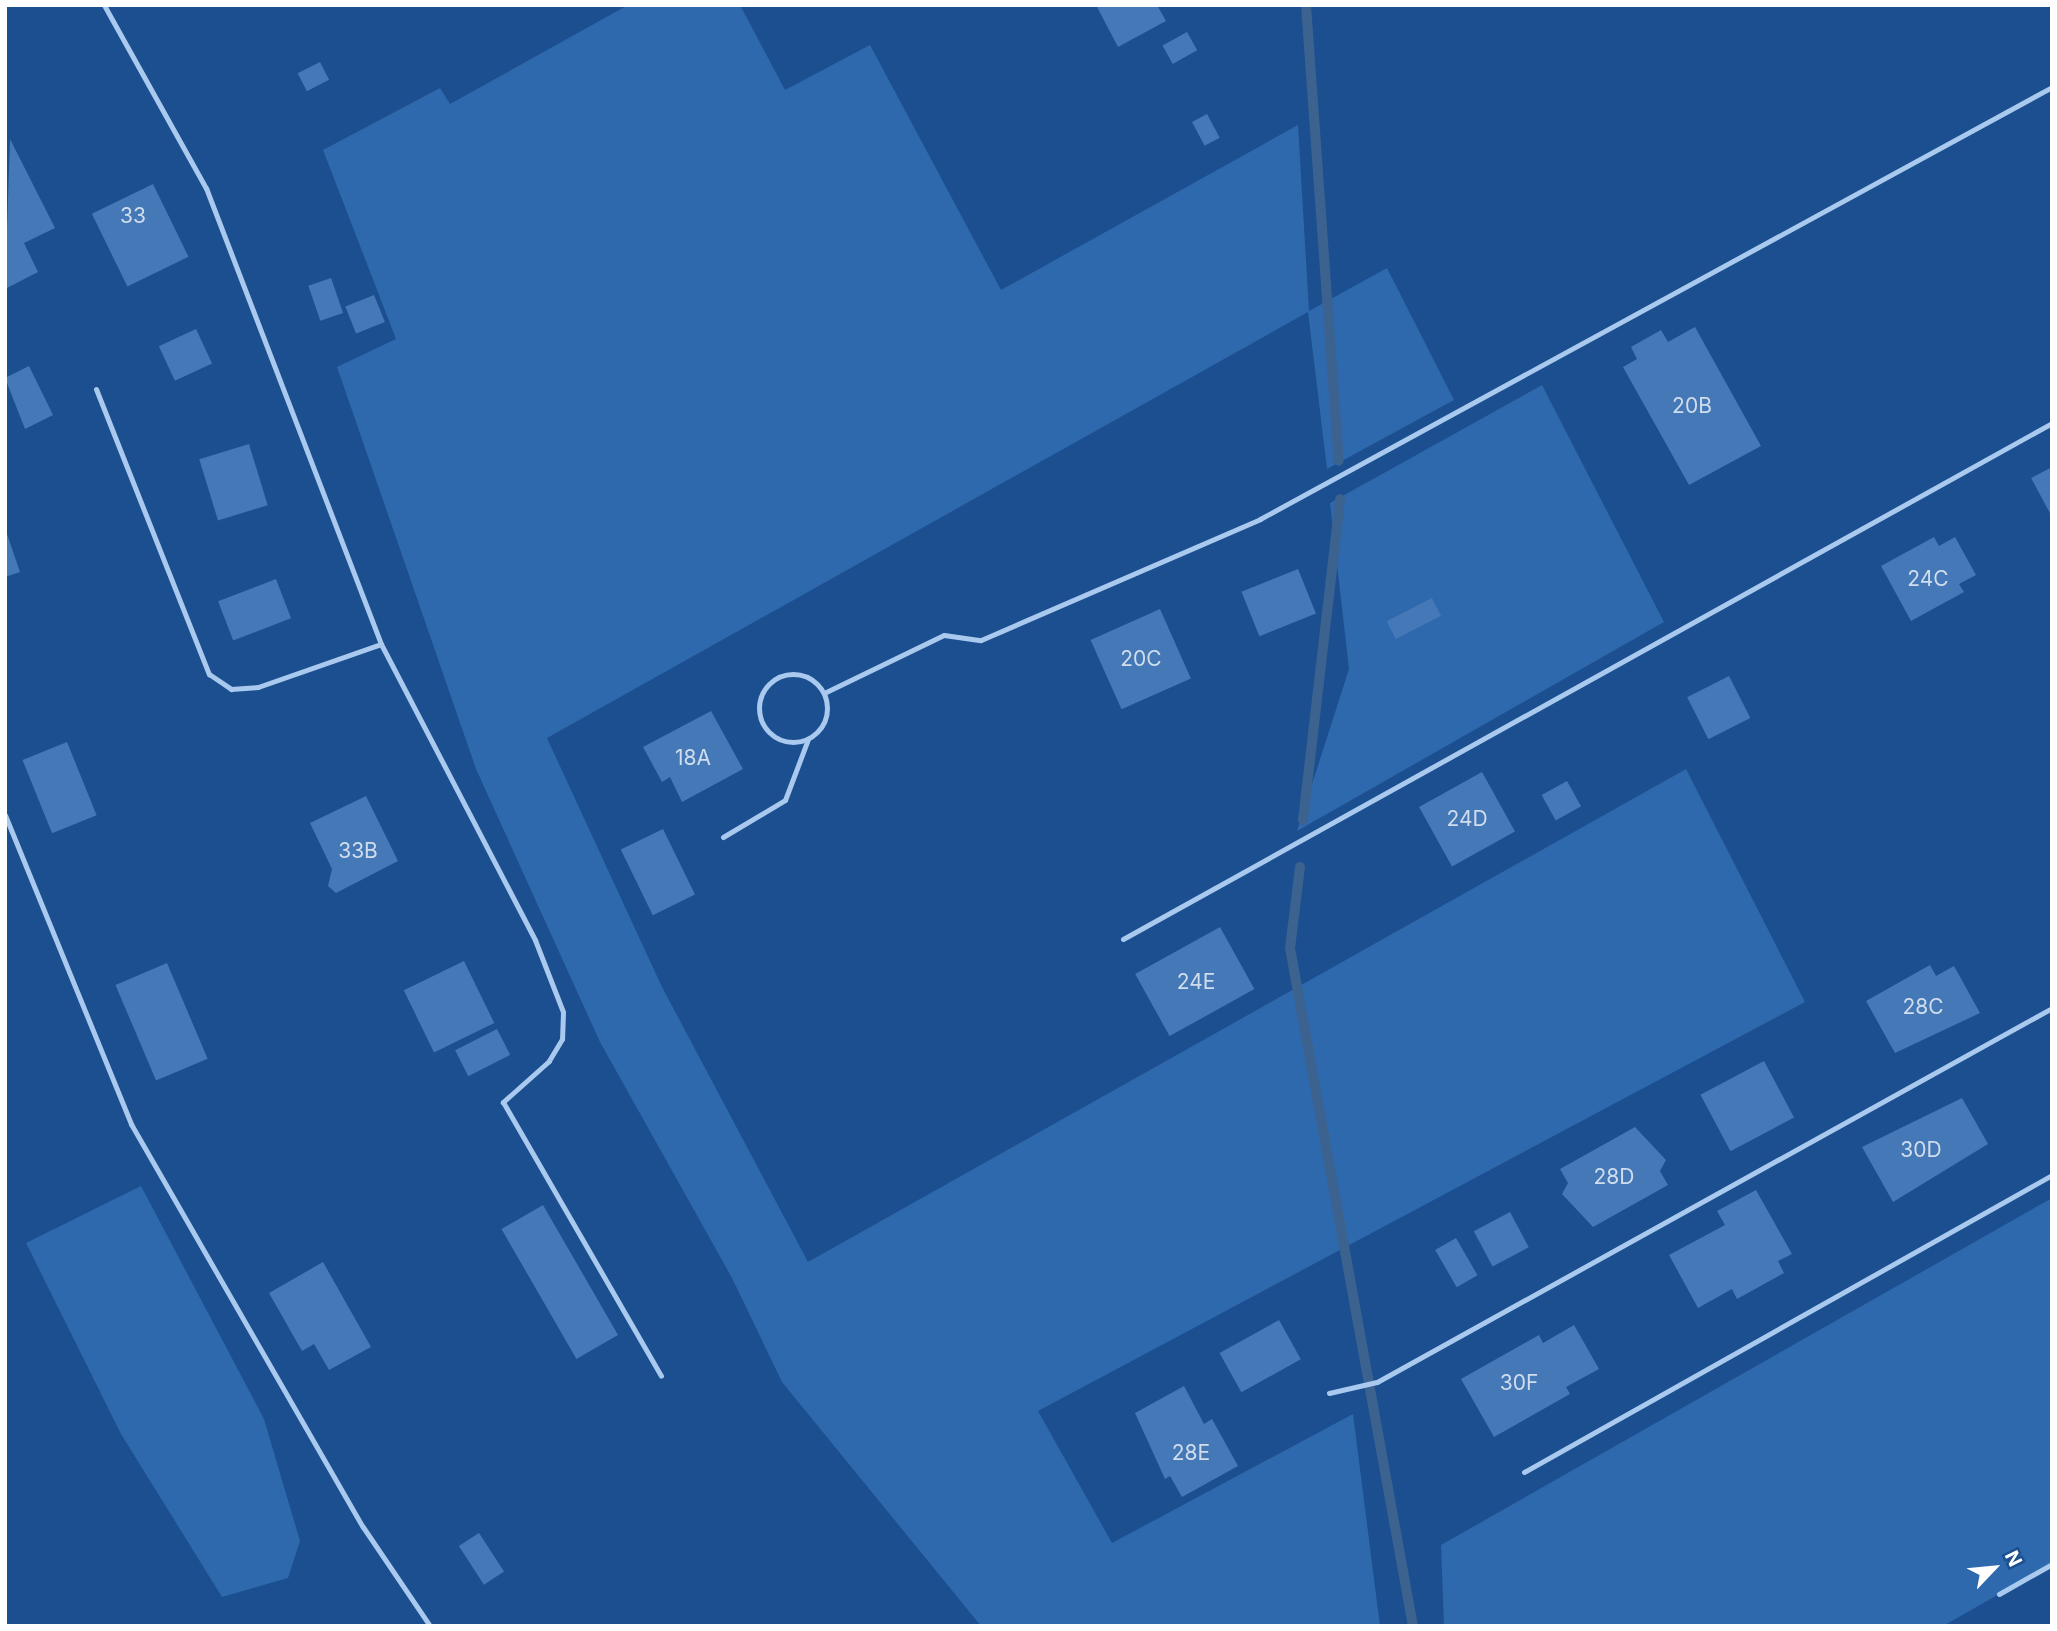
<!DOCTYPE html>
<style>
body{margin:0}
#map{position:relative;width:2057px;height:1631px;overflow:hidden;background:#1b4f8f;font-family:Inter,sans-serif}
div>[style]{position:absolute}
.green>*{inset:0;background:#2e69ad}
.stream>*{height:10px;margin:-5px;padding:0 5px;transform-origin:5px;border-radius:5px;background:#3c6290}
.building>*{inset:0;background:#4478b7;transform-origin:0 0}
.service>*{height:5px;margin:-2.5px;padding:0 2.5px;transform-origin:2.5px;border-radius:2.5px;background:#a9c9ee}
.service>.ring{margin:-2.5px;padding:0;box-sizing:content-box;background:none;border:5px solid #a9c9ee;border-radius:50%}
span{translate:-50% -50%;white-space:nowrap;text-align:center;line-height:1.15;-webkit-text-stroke:7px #1b4f8f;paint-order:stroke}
.number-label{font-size:21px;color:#d0dded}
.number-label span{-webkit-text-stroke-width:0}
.frame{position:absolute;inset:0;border:7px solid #fff;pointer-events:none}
.north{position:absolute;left:1959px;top:1533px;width:70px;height:70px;-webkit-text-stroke:5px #1b4f8f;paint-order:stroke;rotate:64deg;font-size:19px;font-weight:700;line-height:28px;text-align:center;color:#fff}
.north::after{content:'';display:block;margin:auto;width:24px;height:32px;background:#fff;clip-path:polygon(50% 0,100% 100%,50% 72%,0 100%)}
</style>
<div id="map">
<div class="green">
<i style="clip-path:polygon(628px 5px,740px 5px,785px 90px,870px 45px,1001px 290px,1298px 125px,1309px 311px,1387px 268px,1454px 400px,1327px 469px,1308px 312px,547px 738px,662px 987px,808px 1262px,1686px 769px,1805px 1002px,1038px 1411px,1112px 1543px,1353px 1414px,1380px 1626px,981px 1626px,782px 1382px,732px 1278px,600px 1042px,476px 769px,337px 367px,396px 339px,323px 150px,440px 88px,450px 104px)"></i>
<i style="clip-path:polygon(1542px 385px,1664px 622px,1297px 831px,1349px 669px,1330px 503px)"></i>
<i style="clip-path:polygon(141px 1186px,264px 1419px,300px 1541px,288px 1578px,222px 1597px,121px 1434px,26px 1243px)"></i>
<i style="clip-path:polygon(2052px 1198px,2052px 1564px,1943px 1626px,1444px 1626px,1441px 1545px)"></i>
</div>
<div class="stream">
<i style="left:1306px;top:5px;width:457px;rotate:85.9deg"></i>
<i style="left:1303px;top:820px;width:323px;rotate:-83.4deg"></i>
<i style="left:1300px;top:867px;width:82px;rotate:97deg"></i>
<i style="left:1290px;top:948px;width:689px;rotate:79.72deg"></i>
</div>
<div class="building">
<i style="clip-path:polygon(1096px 5px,1157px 5px,1166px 21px,1118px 47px)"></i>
<i style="left:1187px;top:32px;width:21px;height:28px;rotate:61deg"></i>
<i style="left:320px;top:62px;width:20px;height:25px;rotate:63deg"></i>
<i style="left:1207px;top:114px;width:27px;height:17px;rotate:62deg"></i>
<i style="clip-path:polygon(10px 139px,55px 228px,24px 243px,38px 272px,5px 289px)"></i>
<i style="left:153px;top:184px;width:81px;height:68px;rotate:64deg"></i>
<i style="left:331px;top:278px;width:37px;height:24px;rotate:71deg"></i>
<i style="left:374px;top:295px;width:29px;height:31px;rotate:68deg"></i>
<i style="clip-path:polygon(1695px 327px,1761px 446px,1689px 485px,1623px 367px,1637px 359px,1631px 347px,1661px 330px,1668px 342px)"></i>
<i style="left:196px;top:329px;width:38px;height:41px;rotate:65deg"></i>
<i style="clip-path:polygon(29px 366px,53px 415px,25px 429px,5px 378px)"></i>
<i style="left:249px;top:444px;width:64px;height:52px;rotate:73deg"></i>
<i style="clip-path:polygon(2052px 467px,2052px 517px,2031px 478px)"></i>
<i style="clip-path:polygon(5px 528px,20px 572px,5px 577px)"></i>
<i style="clip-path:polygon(1934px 537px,1939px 546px,1955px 537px,1976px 575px,1959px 584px,1964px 592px,1911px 621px,1881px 566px)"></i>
<i style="left:1298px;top:569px;width:48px;height:61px;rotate:68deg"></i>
<i style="left:276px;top:579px;width:42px;height:62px;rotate:69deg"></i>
<i style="left:1432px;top:598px;width:20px;height:51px;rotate:63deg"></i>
<i style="left:1160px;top:609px;width:76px;height:76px;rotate:66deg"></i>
<i style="left:1729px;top:676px;width:47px;height:47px;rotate:63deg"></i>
<i style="clip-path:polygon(711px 711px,743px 769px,682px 802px,670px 777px,662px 782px,643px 747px)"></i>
<i style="left:67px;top:742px;width:79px;height:48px;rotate:68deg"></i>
<i style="left:1482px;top:772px;width:68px;height:72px;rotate:61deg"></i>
<i style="left:1567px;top:781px;width:29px;height:29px;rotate:61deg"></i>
<i style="clip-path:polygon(366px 796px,398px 861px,336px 893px,328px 886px,332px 869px,310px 823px)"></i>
<i style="left:663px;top:829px;width:73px;height:47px;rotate:64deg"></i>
<i style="left:1220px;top:927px;width:71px;height:97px;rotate:61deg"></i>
<i style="left:464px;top:961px;width:69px;height:67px;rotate:64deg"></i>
<i style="left:167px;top:963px;width:104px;height:56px;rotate:67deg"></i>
<i style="clip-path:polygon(1930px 965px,1936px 976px,1954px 966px,1980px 1013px,1895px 1053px,1866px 1001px)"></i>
<i style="left:497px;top:1029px;width:29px;height:47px;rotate:63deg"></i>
<i style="left:1764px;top:1061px;width:64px;height:72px;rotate:62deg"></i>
<i style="clip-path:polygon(1962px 1098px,1988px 1144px,1893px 1202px,1862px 1147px)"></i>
<i style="clip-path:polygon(1635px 1127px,1666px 1160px,1660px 1171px,1668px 1185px,1593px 1227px,1562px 1194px,1568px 1183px,1560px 1169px)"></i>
<i style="clip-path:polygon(1756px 1190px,1792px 1254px,1778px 1261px,1784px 1273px,1737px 1299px,1732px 1289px,1698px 1308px,1669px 1255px,1725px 1225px,1717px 1211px)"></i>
<i style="left:543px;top:1205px;width:150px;height:48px;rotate:60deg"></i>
<i style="left:1510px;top:1212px;width:40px;height:41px;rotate:62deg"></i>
<i style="left:1456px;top:1238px;width:43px;height:24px;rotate:60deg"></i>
<i style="clip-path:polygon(323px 1262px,371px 1347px,329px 1370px,314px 1344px,302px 1351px,269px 1293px)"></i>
<i style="left:1279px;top:1320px;width:45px;height:68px;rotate:61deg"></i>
<i style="clip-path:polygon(1574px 1325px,1599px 1369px,1566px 1387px,1570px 1394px,1494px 1437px,1461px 1379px,1539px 1335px,1543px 1343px)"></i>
<i style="clip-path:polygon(1184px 1386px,1204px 1424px,1212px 1419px,1238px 1466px,1182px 1497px,1170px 1476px,1165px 1479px,1135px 1413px)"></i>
<i style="left:479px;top:1533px;width:46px;height:24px;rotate:57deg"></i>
</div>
<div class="service">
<i style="left:104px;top:5px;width:210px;rotate:60.9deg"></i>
<i style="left:206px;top:188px;width:488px;rotate:69deg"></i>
<i style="left:381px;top:644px;width:334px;rotate:62.5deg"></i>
<i style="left:535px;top:940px;width:77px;rotate:68.7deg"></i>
<i style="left:563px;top:1012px;width:27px;rotate:92deg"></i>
<i style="left:562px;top:1039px;width:26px;rotate:121deg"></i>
<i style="left:549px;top:1061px;width:62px;rotate:138.3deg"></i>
<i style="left:503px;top:1102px;width:316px;rotate:60deg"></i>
<i style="left:96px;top:389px;width:307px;rotate:68.4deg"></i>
<i style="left:209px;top:674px;width:27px;rotate:34deg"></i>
<i style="left:231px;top:689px;width:27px;rotate:-4deg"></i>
<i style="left:258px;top:687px;width:130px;rotate:-19.3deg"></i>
<i class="ring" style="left:759px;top:674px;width:63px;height:63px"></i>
<i style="left:824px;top:693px;width:133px;rotate:-25.8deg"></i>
<i style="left:944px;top:635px;width:37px;rotate:8deg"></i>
<i style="left:981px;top:640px;width:304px;rotate:-23.4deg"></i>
<i style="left:1260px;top:519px;width:902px;rotate:-28.61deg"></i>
<i style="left:5px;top:815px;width:334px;rotate:67.8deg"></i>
<i style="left:131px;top:1124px;width:465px;rotate:60.1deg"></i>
<i style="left:363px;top:1527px;width:120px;rotate:55.9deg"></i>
<i style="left:723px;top:837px;width:72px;rotate:-30.8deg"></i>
<i style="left:785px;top:800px;width:65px;rotate:-69.3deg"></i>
<i style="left:1123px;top:939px;width:1063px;rotate:-29.05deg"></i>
<i style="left:1329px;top:1393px;width:49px;rotate:-12.9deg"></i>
<i style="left:1377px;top:1382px;width:772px;rotate:-28.99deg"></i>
<i style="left:1524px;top:1472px;width:606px;rotate:-29.36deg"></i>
<i style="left:1999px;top:1594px;width:61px;rotate:-29.5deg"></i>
</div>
<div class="number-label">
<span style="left:133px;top:216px">33</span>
<span style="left:1692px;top:406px">20B</span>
<span style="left:1928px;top:579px">24C</span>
<span style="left:1141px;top:659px">20C</span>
<span style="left:693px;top:758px">18A</span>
<span style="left:1467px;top:819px">24D</span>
<span style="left:358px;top:851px">33B</span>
<span style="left:1196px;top:982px">24E</span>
<span style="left:1923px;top:1007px">28C</span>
<span style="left:1921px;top:1150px">30D</span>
<span style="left:1614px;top:1177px">28D</span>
<span style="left:1519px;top:1383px">30F</span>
<span style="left:1191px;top:1453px">28E</span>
</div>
<div class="frame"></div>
<div class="north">N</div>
</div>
